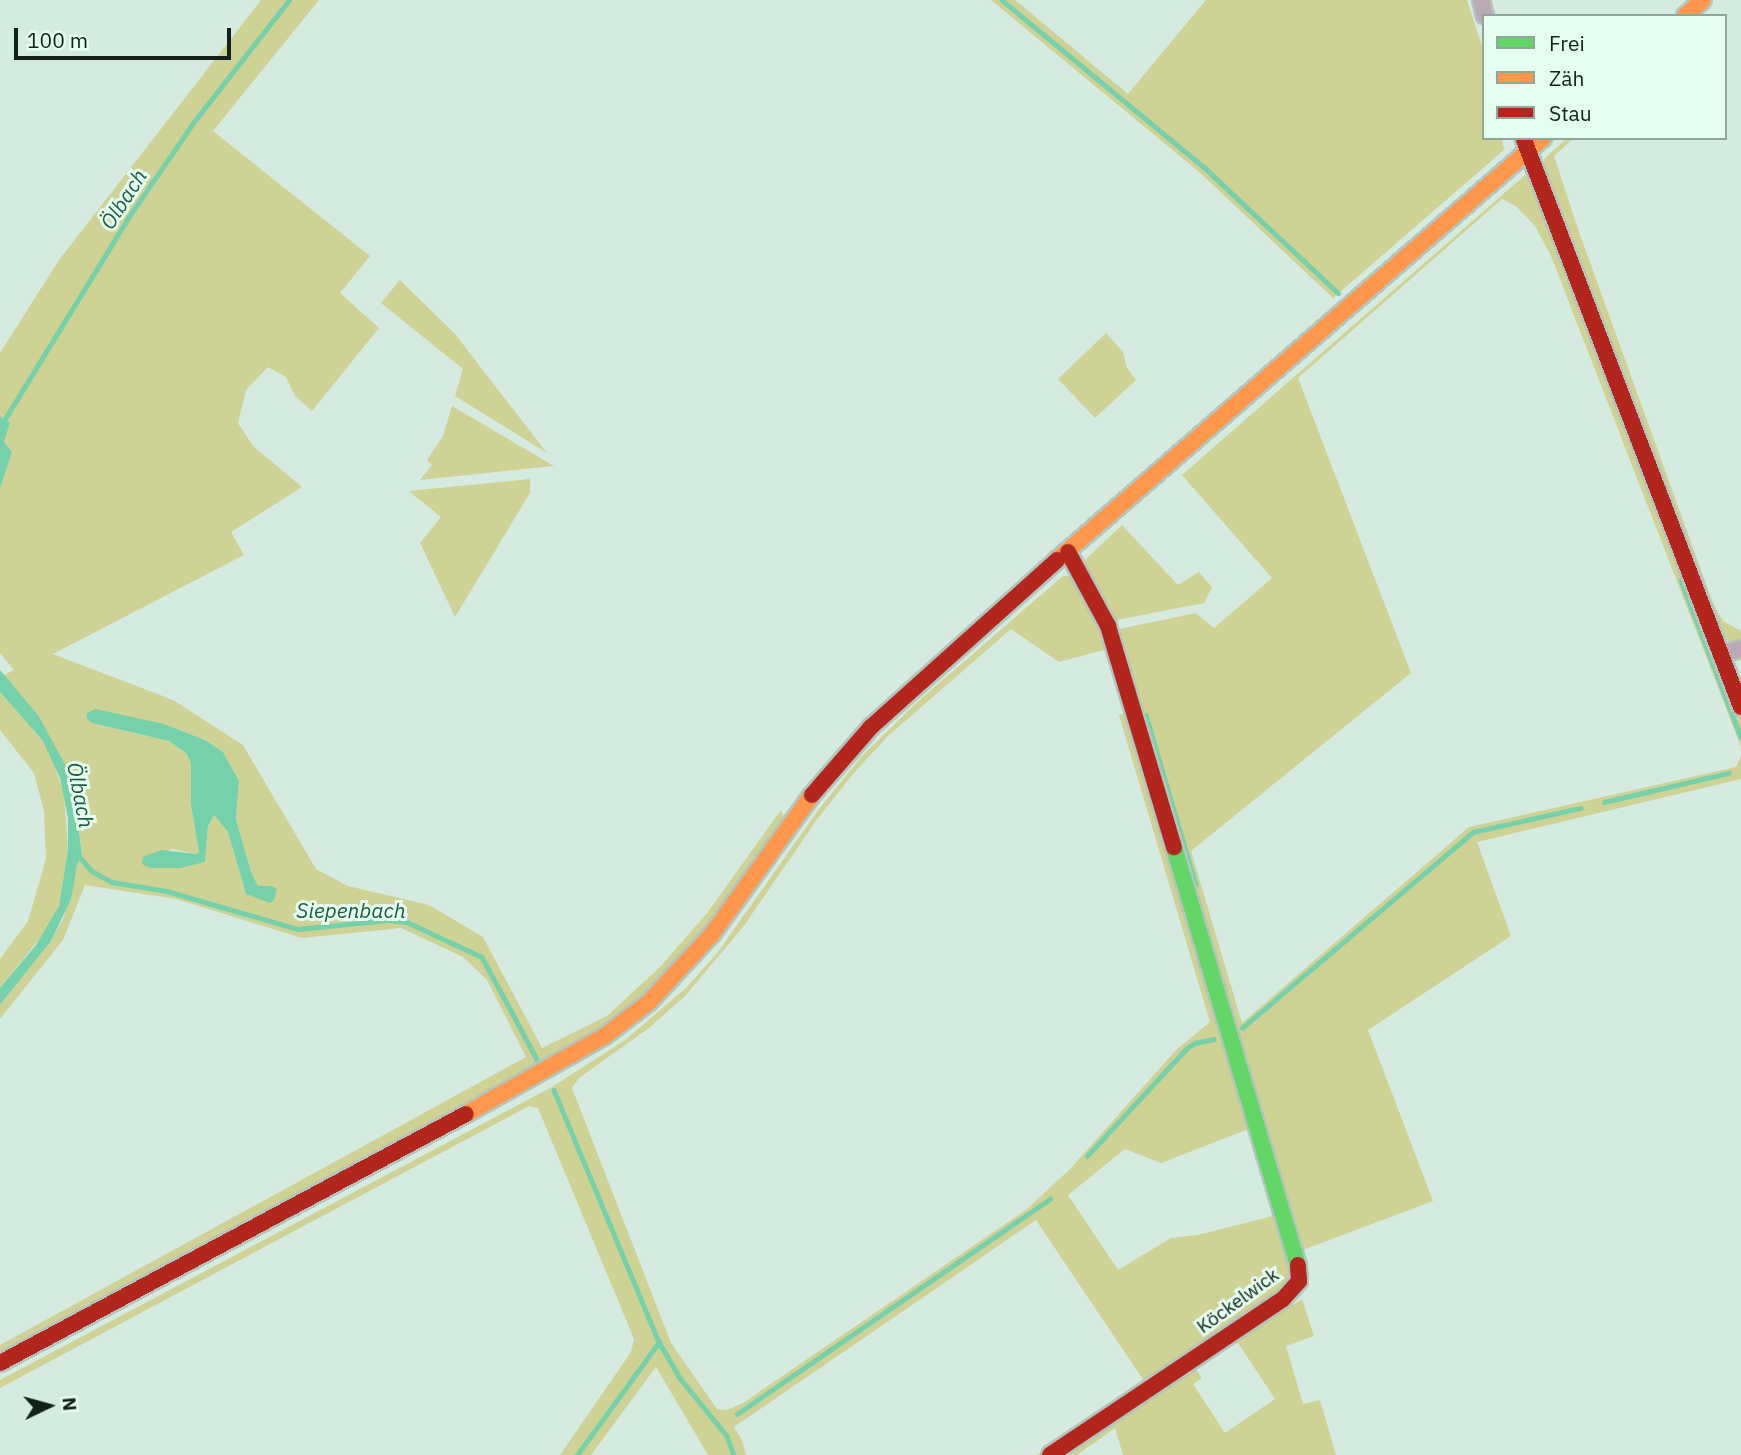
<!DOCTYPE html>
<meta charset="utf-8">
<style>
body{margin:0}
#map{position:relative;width:1741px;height:1455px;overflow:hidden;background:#d5ebe0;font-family:"IBM Plex Sans",sans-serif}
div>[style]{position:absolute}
.green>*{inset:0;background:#ced294}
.water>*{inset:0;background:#74d1a9}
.stream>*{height:4.5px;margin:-2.25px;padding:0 2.25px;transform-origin:2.25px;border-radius:2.25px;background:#74d1a9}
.roads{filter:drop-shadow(2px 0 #b3c5bc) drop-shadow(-2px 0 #b3c5bc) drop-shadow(0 2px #b3c5bc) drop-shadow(0 -2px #b3c5bc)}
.street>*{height:16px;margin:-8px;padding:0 8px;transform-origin:8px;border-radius:8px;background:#bbaab5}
.fast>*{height:16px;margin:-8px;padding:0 8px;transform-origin:8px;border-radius:8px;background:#63d668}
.slow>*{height:16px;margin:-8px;padding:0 8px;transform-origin:8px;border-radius:8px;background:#ff974d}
.jam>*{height:16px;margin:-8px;padding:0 8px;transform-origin:8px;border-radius:8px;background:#b3261e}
span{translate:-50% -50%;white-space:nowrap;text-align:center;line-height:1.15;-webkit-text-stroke:6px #e5fef0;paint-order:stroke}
.street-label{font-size:19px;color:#112119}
.water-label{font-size:21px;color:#1b5b41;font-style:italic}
.legend{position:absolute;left:1482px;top:14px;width:245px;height:126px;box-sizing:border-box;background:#e5fef0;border:2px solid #90a69a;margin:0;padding:9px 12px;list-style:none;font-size:21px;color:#112119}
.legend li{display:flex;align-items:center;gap:14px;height:35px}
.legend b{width:35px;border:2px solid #90a69a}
.north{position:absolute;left:14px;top:1371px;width:70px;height:70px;-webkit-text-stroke:5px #e5fef0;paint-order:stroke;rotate:85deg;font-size:19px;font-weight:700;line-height:28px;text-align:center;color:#112119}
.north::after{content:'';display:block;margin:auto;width:24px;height:32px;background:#112119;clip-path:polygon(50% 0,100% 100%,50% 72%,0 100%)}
.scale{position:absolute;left:14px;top:28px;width:217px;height:32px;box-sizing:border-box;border:4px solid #112119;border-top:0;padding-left:9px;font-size:21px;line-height:24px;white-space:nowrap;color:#112119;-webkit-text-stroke:5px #e5fef0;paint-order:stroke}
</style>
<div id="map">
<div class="green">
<i style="clip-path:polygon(evenodd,261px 0,319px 0,213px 131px,370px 256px,340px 293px,379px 328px,312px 411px,295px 396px,286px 377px,268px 367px,246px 390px,238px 423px,253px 446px,302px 487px,231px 532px,244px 555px,53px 654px,173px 700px,243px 745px,316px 869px,348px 886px,429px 905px,483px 937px,542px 1048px,607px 1016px,660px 967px,708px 912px,781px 810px,785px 820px,668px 976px,572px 1048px,0 1356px,0 1345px,526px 1057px,487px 980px,463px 957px,401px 928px,302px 938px,176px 899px,85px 885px,63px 940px,0 1019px,0 1005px,51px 941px,63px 919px,77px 865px,82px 856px,77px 812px,38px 715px,4px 675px,14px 670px,0 653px,0 489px,12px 452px,4px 442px,10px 423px,0 416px,0 353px,59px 260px,261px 0,90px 711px,164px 724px,205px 740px,223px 752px,239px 781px,236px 819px,251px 872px,258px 886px,271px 886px,246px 894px,228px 832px,214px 815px,208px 826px,205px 862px,181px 868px,150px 868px,171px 849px,196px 854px,199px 852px,191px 805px,191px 763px,186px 753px,169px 741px,92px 723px,87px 719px,90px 711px)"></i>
<i style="clip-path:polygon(991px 0,1015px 0,1128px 94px,1206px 0,1467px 0,1484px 52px,1484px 138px,1502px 138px,1504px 150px,1333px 298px,1198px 171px)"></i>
<i style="clip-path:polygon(1567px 138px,1574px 138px,1554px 156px,1579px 232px,1713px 603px,1723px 621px,1741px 631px,1741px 645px,1723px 639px,1544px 167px,1544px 159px)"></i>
<i style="clip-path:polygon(1525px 175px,1530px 177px,1741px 717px,1741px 747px,1551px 256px,1535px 226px,1517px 207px,1502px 199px,1298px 378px,1411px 673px,1191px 851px,1242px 1023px,1469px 827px,1736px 767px,1741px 756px,1741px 779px,1477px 842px,1511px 936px,1368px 1030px,1433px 1201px,1300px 1251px,1254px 1127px,1161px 1163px,1125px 1149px,1068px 1195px,1118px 1270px,1171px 1238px,1198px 1235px,1269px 1217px,1280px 1212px,1294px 1282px,1045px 1455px,1037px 1455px,1146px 1384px,1036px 1220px,734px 1427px,742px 1440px,746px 1455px,708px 1455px,656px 1367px,591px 1455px,560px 1455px,631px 1352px,634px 1339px,538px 1108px,529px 1106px,0 1388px,0 1380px,552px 1087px,625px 1040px,686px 988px,718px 952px,819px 809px,862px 756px,916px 703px,1063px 576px,1070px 576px,1111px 648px,1059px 662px,1011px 629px,888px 736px,853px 774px,818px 818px,743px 927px,686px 995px,649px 1028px,579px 1078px,572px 1088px,671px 1343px,717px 1409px,727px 1410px,743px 1403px,1027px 1209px,1070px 1169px,1176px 1050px,1210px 1022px,1119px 715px,1130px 711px,1114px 630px,1196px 613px,1214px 628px,1272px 578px,1182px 475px)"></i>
<i style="clip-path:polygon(400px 280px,455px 334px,547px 453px,455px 396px,463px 369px,381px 303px)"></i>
<i style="clip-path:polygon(1106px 333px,1123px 352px,1127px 368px,1136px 380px,1095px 418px,1058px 379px)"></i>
<i style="clip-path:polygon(452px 406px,554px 466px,420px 480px,432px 465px,427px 460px,443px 436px)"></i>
<i style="clip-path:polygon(530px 479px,530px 493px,455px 617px,420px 543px,441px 517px,409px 491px)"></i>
<i style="clip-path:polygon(1122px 525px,1178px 585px,1199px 572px,1212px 587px,1204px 603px,1111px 621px,1084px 568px,1085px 560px)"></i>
<i style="clip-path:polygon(0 692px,43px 741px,53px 760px,64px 795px,68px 849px,59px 906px,49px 927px,0 988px,0 959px,28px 921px,46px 859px,44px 811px,34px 773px,0 730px)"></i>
<i style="clip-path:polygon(1302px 1299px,1314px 1336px,1286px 1346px,1303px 1404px,1320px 1400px,1336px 1455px,1123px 1455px,1115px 1428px,1077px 1455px,1056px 1455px,1192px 1365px,1202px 1378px,1193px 1384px,1225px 1433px,1275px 1399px,1236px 1340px)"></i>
</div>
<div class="water">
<i style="clip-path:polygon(0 416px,10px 423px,4px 442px,12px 452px,0 489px)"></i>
<i style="clip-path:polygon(0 670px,38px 715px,67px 768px,74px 791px,82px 856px,77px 865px,71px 899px,51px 941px,0 1005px,0 988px,36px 945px,59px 906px,68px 849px,68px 818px,60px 778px,43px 741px,0 692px)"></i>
<i style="clip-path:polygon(95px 709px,164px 724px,205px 740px,223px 752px,239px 781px,236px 819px,251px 872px,258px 886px,271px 886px,277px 889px,274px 900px,270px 903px,246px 894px,228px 832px,214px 815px,208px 826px,205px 862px,181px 868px,150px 868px,142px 864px,143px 857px,161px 850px,196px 854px,199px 852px,191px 805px,191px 763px,186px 753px,169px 741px,92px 723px,87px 719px,87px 713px)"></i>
</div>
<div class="stream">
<i style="left:1002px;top:0;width:262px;rotate:39.6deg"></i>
<i style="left:1204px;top:167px;width:184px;rotate:43.2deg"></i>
<i style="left:0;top:427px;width:245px;rotate:-58.5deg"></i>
<i style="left:128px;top:218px;width:115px;rotate:-55.6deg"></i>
<i style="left:193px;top:123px;width:156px;rotate:-52deg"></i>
<i style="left:1681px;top:580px;width:168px;rotate:69.1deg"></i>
<i style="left:1146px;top:715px;width:177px;rotate:73.6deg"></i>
<i style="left:1604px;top:802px;width:128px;rotate:-13.1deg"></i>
<i style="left:78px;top:855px;width:21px;rotate:49deg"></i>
<i style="left:92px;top:871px;width:23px;rotate:29deg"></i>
<i style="left:112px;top:882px;width:56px;rotate:9.3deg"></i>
<i style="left:167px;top:891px;width:136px;rotate:16.2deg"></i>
<i style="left:298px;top:929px;width:90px;rotate:-5.7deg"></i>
<i style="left:388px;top:920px;width:19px;rotate:6deg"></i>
<i style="left:407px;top:922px;width:83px;rotate:25deg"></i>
<i style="left:482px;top:957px;width:116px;rotate:61.7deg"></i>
<i style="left:1242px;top:1028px;width:303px;rotate:-40.3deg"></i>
<i style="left:1473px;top:832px;width:110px;rotate:-12.6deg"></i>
<i style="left:554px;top:1090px;width:273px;rotate:67.4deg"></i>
<i style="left:659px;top:1342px;width:42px;rotate:59.7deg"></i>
<i style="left:680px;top:1378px;width:75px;rotate:51deg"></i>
<i style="left:727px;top:1436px;width:20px;rotate:70deg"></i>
<i style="left:1087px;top:1156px;width:146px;rotate:-47.2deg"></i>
<i style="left:1186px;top:1049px;width:11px;rotate:-34deg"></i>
<i style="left:1195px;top:1043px;width:19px;rotate:-12deg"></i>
<i style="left:737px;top:1414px;width:380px;rotate:-34.5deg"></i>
<i style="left:577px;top:1455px;width:140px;rotate:-54deg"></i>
</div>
<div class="roads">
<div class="street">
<i style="left:1481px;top:0;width:16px;rotate:76deg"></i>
<i style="left:1721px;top:654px;width:21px;rotate:-14deg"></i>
</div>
<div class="fast">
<i style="left:1174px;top:847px;width:436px;rotate:73.5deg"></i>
</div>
<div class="slow">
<i style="left:1685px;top:16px;width:24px;rotate:-42deg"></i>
<i style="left:1057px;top:560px;width:644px;rotate:-40.97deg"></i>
<i style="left:466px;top:1114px;width:161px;rotate:-29.4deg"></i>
<i style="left:606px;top:1035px;width:54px;rotate:-37.5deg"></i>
<i style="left:649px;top:1002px;width:93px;rotate:-47.2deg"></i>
<i style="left:712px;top:934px;width:171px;rotate:-54.3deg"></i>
</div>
<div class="jam">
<i style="left:1524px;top:140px;width:607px;rotate:69.06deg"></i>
<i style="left:1068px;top:552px;width:84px;rotate:61.6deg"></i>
<i style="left:1108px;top:626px;width:231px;rotate:73.4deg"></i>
<i style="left:812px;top:795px;width:90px;rotate:-49.1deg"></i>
<i style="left:871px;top:727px;width:250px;rotate:-41.9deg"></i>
<i style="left:0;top:1363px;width:528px;rotate:-28.12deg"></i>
<i style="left:1050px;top:1455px;width:280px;rotate:-33.8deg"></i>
<i style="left:1283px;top:1299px;width:24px;rotate:-48deg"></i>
<i style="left:1299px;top:1281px;width:16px;rotate:-94deg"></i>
</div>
</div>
<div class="street-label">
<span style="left:1238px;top:1301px;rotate:-36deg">Köckelwick</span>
</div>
<div class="water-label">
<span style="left:123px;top:199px;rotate:-57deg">Ölbach</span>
<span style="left:81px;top:795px;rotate:79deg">Ölbach</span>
<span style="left:351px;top:910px">Siepenbach</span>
</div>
<ul class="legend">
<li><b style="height:9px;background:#63d668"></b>Frei</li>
<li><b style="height:9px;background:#ff974d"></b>Zäh</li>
<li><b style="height:9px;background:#b3261e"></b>Stau</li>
</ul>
<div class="north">N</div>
<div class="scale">100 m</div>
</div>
